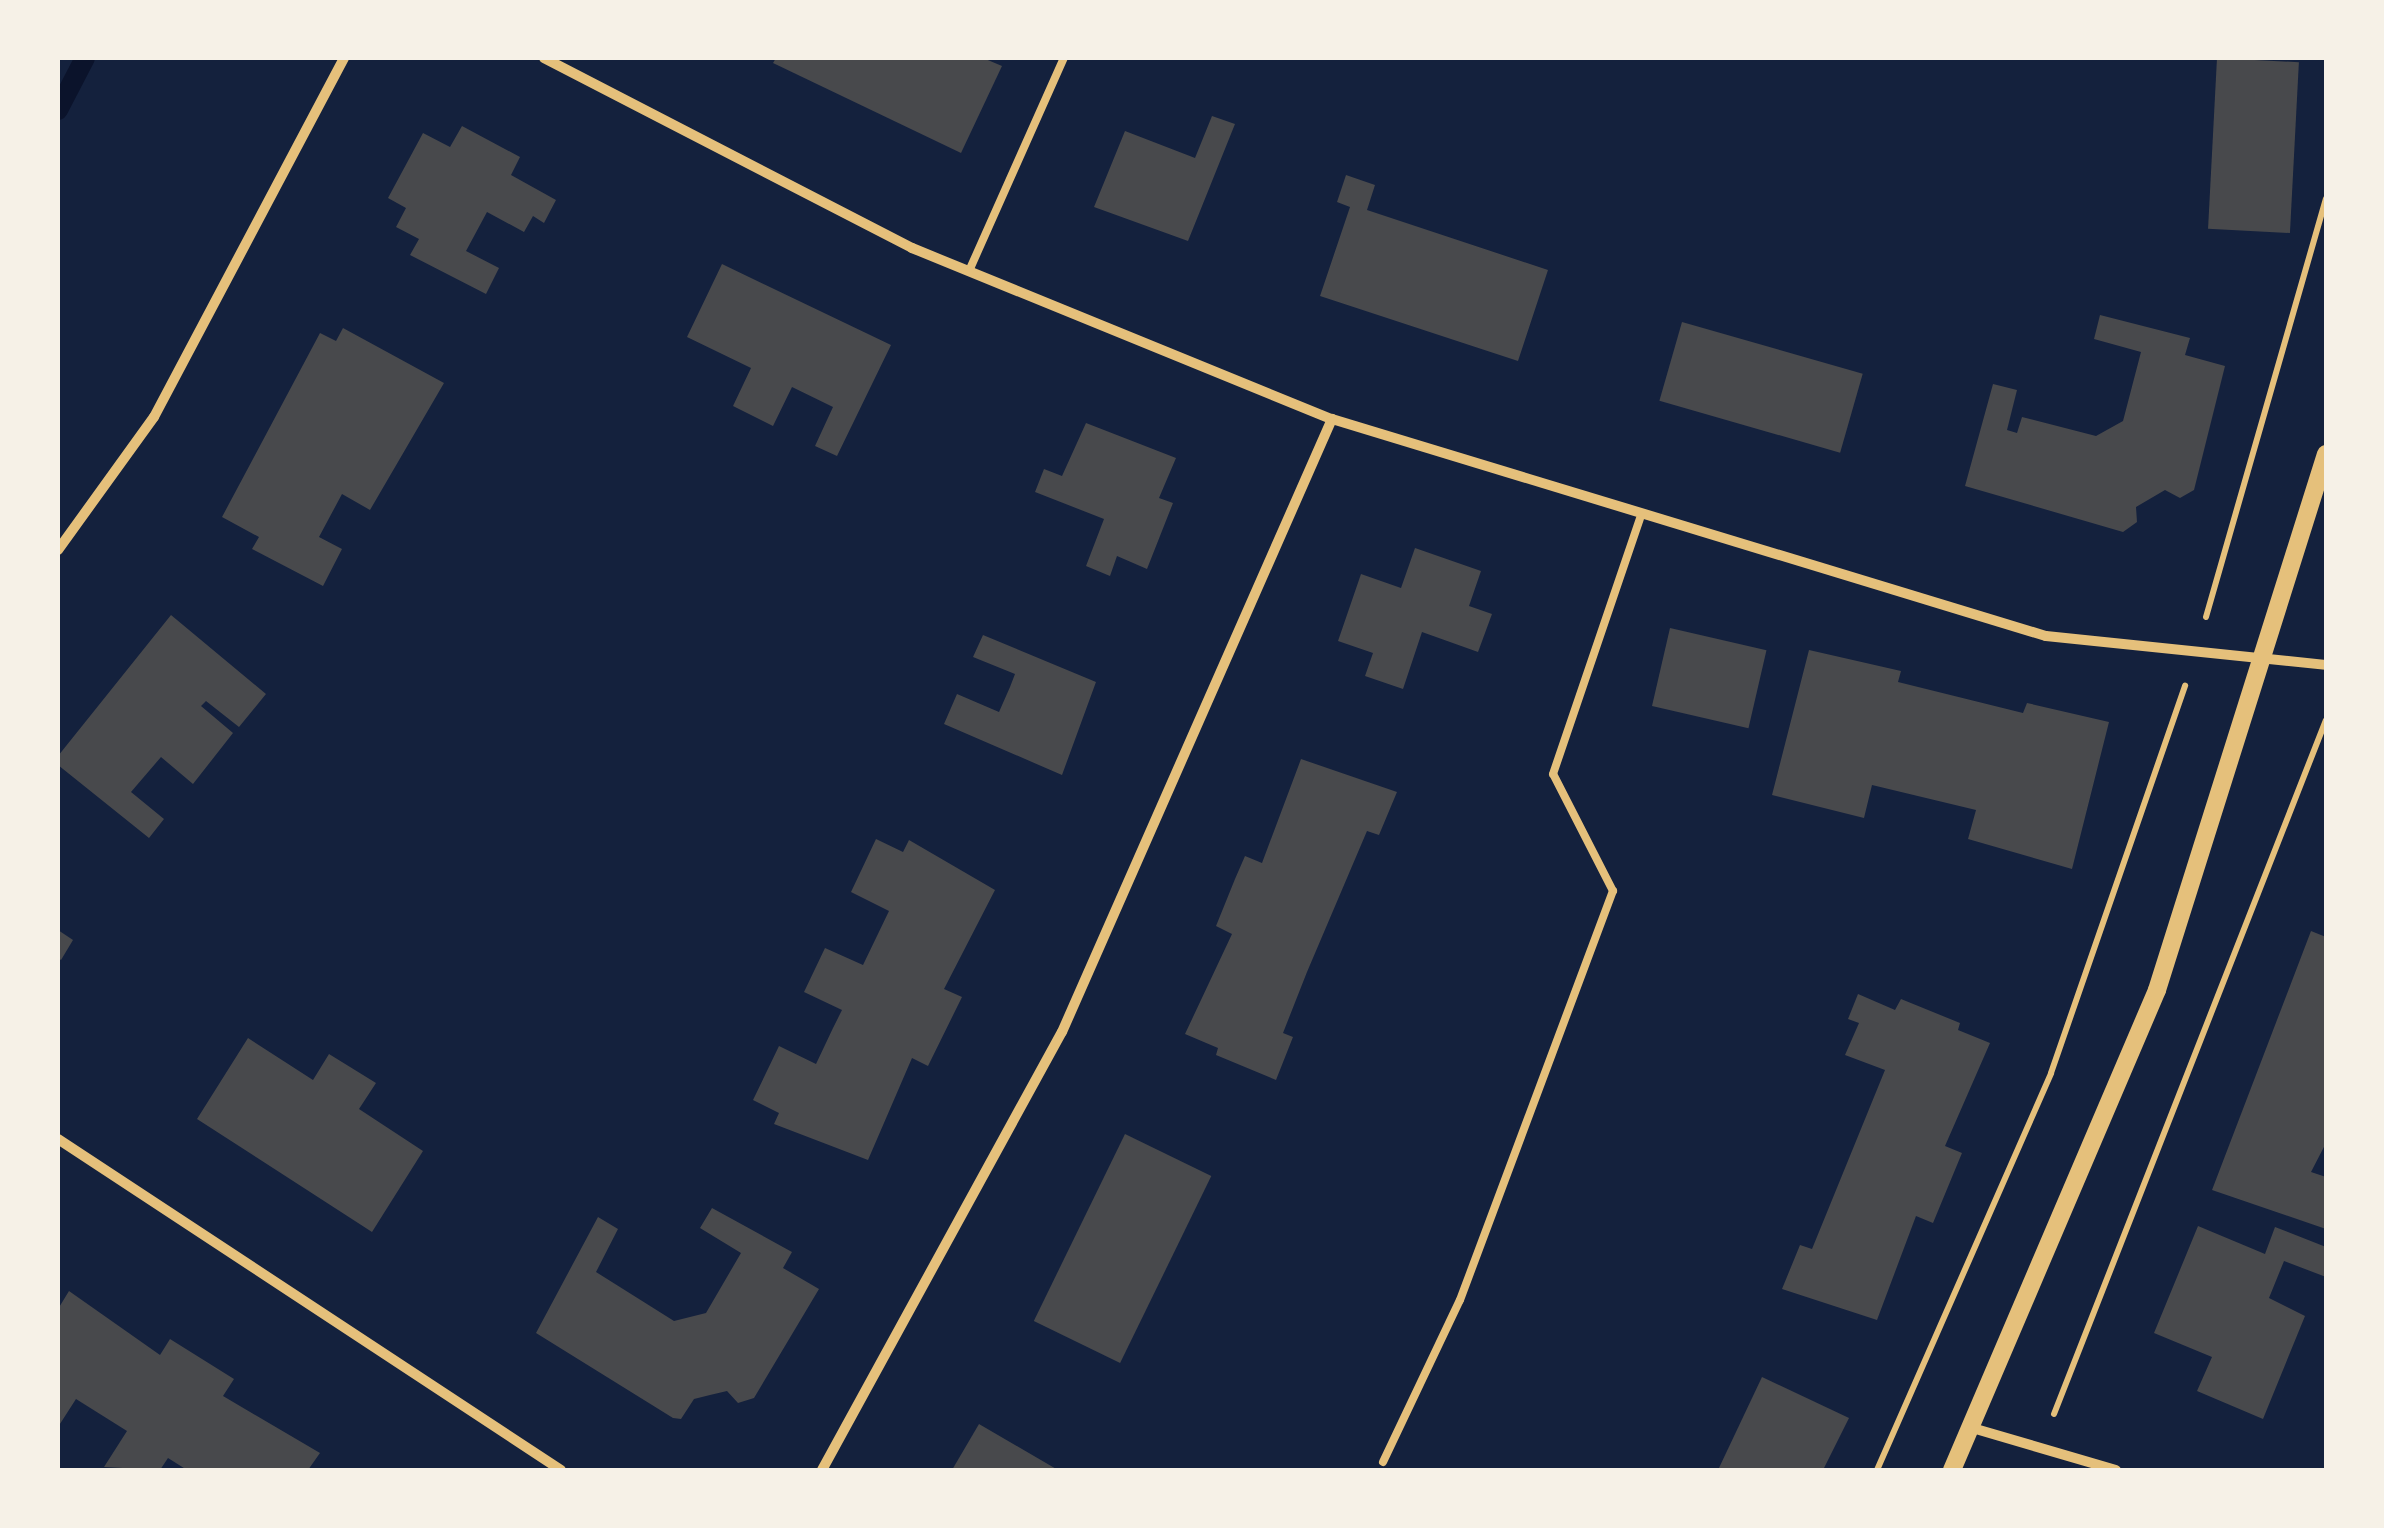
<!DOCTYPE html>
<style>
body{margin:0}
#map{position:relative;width:2384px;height:1528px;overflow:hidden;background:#14213d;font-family:Bitter,serif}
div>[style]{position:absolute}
.stream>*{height:20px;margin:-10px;padding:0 10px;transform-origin:10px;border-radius:10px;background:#0b132b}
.building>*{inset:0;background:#48494c;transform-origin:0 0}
.path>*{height:6px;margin:-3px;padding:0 3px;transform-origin:3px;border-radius:3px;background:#e5c07b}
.service>*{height:8px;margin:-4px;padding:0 4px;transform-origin:4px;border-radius:4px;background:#e5c07b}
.minor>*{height:10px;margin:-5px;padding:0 5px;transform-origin:5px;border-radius:5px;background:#e5c07b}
.tertiary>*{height:18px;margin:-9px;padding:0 9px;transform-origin:9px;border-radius:9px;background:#e5c07b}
span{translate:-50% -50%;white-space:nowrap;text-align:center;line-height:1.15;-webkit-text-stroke:10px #f6f1e7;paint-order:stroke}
.frame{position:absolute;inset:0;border:60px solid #f6f1e7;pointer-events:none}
</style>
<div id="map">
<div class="stream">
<i style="left:58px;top:110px;width:59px;rotate:-62.6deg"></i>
</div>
<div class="building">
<i style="clip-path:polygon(776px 58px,983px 58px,1002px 66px,961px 153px,773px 63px)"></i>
<i style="left:2217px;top:58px;width:82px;height:171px;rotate:3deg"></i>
<i style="clip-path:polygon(1212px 116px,1235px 124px,1188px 241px,1094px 207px,1125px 131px,1195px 158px)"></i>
<i style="clip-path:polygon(462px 126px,520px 157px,511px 175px,556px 200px,544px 223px,533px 216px,524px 232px,487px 212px,466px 251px,499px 268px,486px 294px,410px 255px,419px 239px,396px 227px,406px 208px,388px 198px,423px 133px,450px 147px)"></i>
<i style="clip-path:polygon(1346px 175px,1375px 185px,1367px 210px,1548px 270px,1518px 361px,1320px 296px,1350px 207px,1337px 202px)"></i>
<i style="clip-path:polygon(722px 264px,891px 345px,837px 456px,815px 446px,833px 407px,792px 387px,773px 426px,733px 406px,751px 368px,687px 337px)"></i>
<i style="clip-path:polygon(2100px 315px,2190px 338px,2185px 355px,2225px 366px,2194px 490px,2180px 498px,2165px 490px,2136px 507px,2137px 522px,2123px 532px,1965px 486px,1993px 384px,2017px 390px,2007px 430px,2017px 433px,2022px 417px,2096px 436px,2123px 421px,2141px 352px,2094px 339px)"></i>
<i style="left:1682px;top:322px;width:188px;height:82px;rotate:16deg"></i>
<i style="clip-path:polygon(343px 328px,444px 383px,370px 510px,342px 494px,319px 537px,342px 549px,323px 586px,252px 549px,259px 537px,222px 517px,320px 333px,336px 341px)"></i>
<i style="clip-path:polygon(1086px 423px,1176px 458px,1159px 498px,1173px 503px,1147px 569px,1117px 556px,1110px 576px,1086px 566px,1104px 519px,1035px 492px,1044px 469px,1062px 476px)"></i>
<i style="clip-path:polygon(1415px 548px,1481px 571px,1469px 606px,1492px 614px,1478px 652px,1422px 632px,1403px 689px,1365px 676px,1373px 653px,1338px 641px,1361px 574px,1401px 588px)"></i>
<i style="clip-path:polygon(171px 615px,266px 694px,239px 727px,206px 701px,201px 706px,233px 733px,193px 784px,161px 757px,131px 792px,164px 819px,149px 838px,58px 765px,58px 756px)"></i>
<i style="left:1670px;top:628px;width:99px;height:80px;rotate:13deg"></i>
<i style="clip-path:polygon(983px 635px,1096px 682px,1062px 775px,944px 724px,957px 694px,999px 712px,1010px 687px,1015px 674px,973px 657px)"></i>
<i style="clip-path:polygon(1809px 650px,1901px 671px,1898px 682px,2023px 713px,2027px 703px,2109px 722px,2072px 869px,1968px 839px,1976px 810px,1872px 785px,1864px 818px,1772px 795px)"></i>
<i style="clip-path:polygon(1301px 759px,1397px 792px,1379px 835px,1367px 831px,1307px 972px,1283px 1033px,1293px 1037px,1276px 1080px,1216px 1055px,1218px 1048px,1185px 1034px,1232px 934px,1216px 926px,1235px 879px,1245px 856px,1262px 863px)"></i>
<i style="clip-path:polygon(876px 839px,903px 852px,909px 840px,995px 890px,944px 989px,962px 997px,928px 1066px,912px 1058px,868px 1160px,774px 1124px,779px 1113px,753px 1100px,779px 1046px,816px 1064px,833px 1028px,842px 1010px,804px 992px,825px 948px,863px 965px,889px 911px,851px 892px)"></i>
<i style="clip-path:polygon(58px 930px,73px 940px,61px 960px,58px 958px)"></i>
<i style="clip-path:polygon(2311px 931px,2326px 937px,2326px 1143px,2311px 1172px,2326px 1177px,2326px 1229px,2212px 1190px)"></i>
<i style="clip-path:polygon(1858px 994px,1895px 1010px,1901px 999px,1960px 1023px,1958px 1030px,1990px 1043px,1945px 1146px,1962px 1153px,1933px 1223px,1916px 1216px,1877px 1320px,1782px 1289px,1800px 1245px,1812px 1249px,1885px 1070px,1845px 1055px,1859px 1023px,1848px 1019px)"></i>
<i style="clip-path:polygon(248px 1038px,313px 1080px,329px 1054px,376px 1083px,359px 1109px,423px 1151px,372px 1232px,197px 1119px)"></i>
<i style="left:1125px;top:1134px;width:96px;height:208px;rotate:26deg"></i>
<i style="clip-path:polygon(712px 1208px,792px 1252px,783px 1268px,819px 1289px,754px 1398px,738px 1403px,727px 1391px,710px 1395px,694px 1399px,681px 1419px,673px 1418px,536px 1333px,598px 1217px,618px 1229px,596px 1272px,674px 1321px,706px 1313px,741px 1253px,700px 1228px)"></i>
<i style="clip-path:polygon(2198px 1226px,2265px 1254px,2275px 1227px,2326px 1247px,2326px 1277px,2284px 1261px,2269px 1298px,2305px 1316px,2263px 1419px,2197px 1391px,2212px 1357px,2154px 1333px)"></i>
<i style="clip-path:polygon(69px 1291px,160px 1355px,170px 1339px,234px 1379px,223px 1396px,320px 1453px,308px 1470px,187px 1470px,168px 1458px,160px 1470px,104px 1467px,127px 1431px,76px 1399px,58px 1427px,58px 1309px)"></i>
<i style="clip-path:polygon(1762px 1377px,1849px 1418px,1823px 1470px,1718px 1470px)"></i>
<i style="clip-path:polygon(979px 1424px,1058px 1470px,952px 1470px)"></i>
</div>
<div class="path">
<i style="left:2206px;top:617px;width:435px;rotate:-74deg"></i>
<i style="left:2054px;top:1414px;width:745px;rotate:-68.6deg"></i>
<i style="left:1877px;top:1470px;width:433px;rotate:-66.3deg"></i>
<i style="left:2051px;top:1073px;width:410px;rotate:-70.9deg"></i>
</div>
<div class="service">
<i style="left:969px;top:271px;width:233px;rotate:-66deg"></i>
<i style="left:1383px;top:1462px;width:179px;rotate:-64.6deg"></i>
<i style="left:1460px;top:1300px;width:437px;rotate:-69.5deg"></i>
<i style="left:1613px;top:891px;width:131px;rotate:-117.1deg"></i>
<i style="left:1553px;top:774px;width:270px;rotate:-71.2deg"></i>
</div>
<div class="minor">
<i style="left:544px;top:58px;width:414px;rotate:27.3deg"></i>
<i style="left:912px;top:248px;width:453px;rotate:22.2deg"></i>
<i style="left:1332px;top:419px;width:746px;rotate:16.91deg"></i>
<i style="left:2046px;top:636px;width:281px;rotate:5.9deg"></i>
<i style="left:58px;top:550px;width:164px;rotate:-54.2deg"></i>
<i style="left:154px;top:417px;width:406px;rotate:-62.1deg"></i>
<i style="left:58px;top:1139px;width:602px;rotate:33.35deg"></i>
<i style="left:1969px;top:1427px;width:153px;rotate:16.3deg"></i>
<i style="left:822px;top:1470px;width:499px;rotate:-61.3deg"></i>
<i style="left:1062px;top:1032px;width:670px;rotate:-66.23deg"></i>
</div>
<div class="tertiary">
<i style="left:1952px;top:1470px;width:522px;rotate:-66.87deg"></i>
<i style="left:2157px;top:990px;width:562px;rotate:-72.5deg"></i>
</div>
<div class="frame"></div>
</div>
